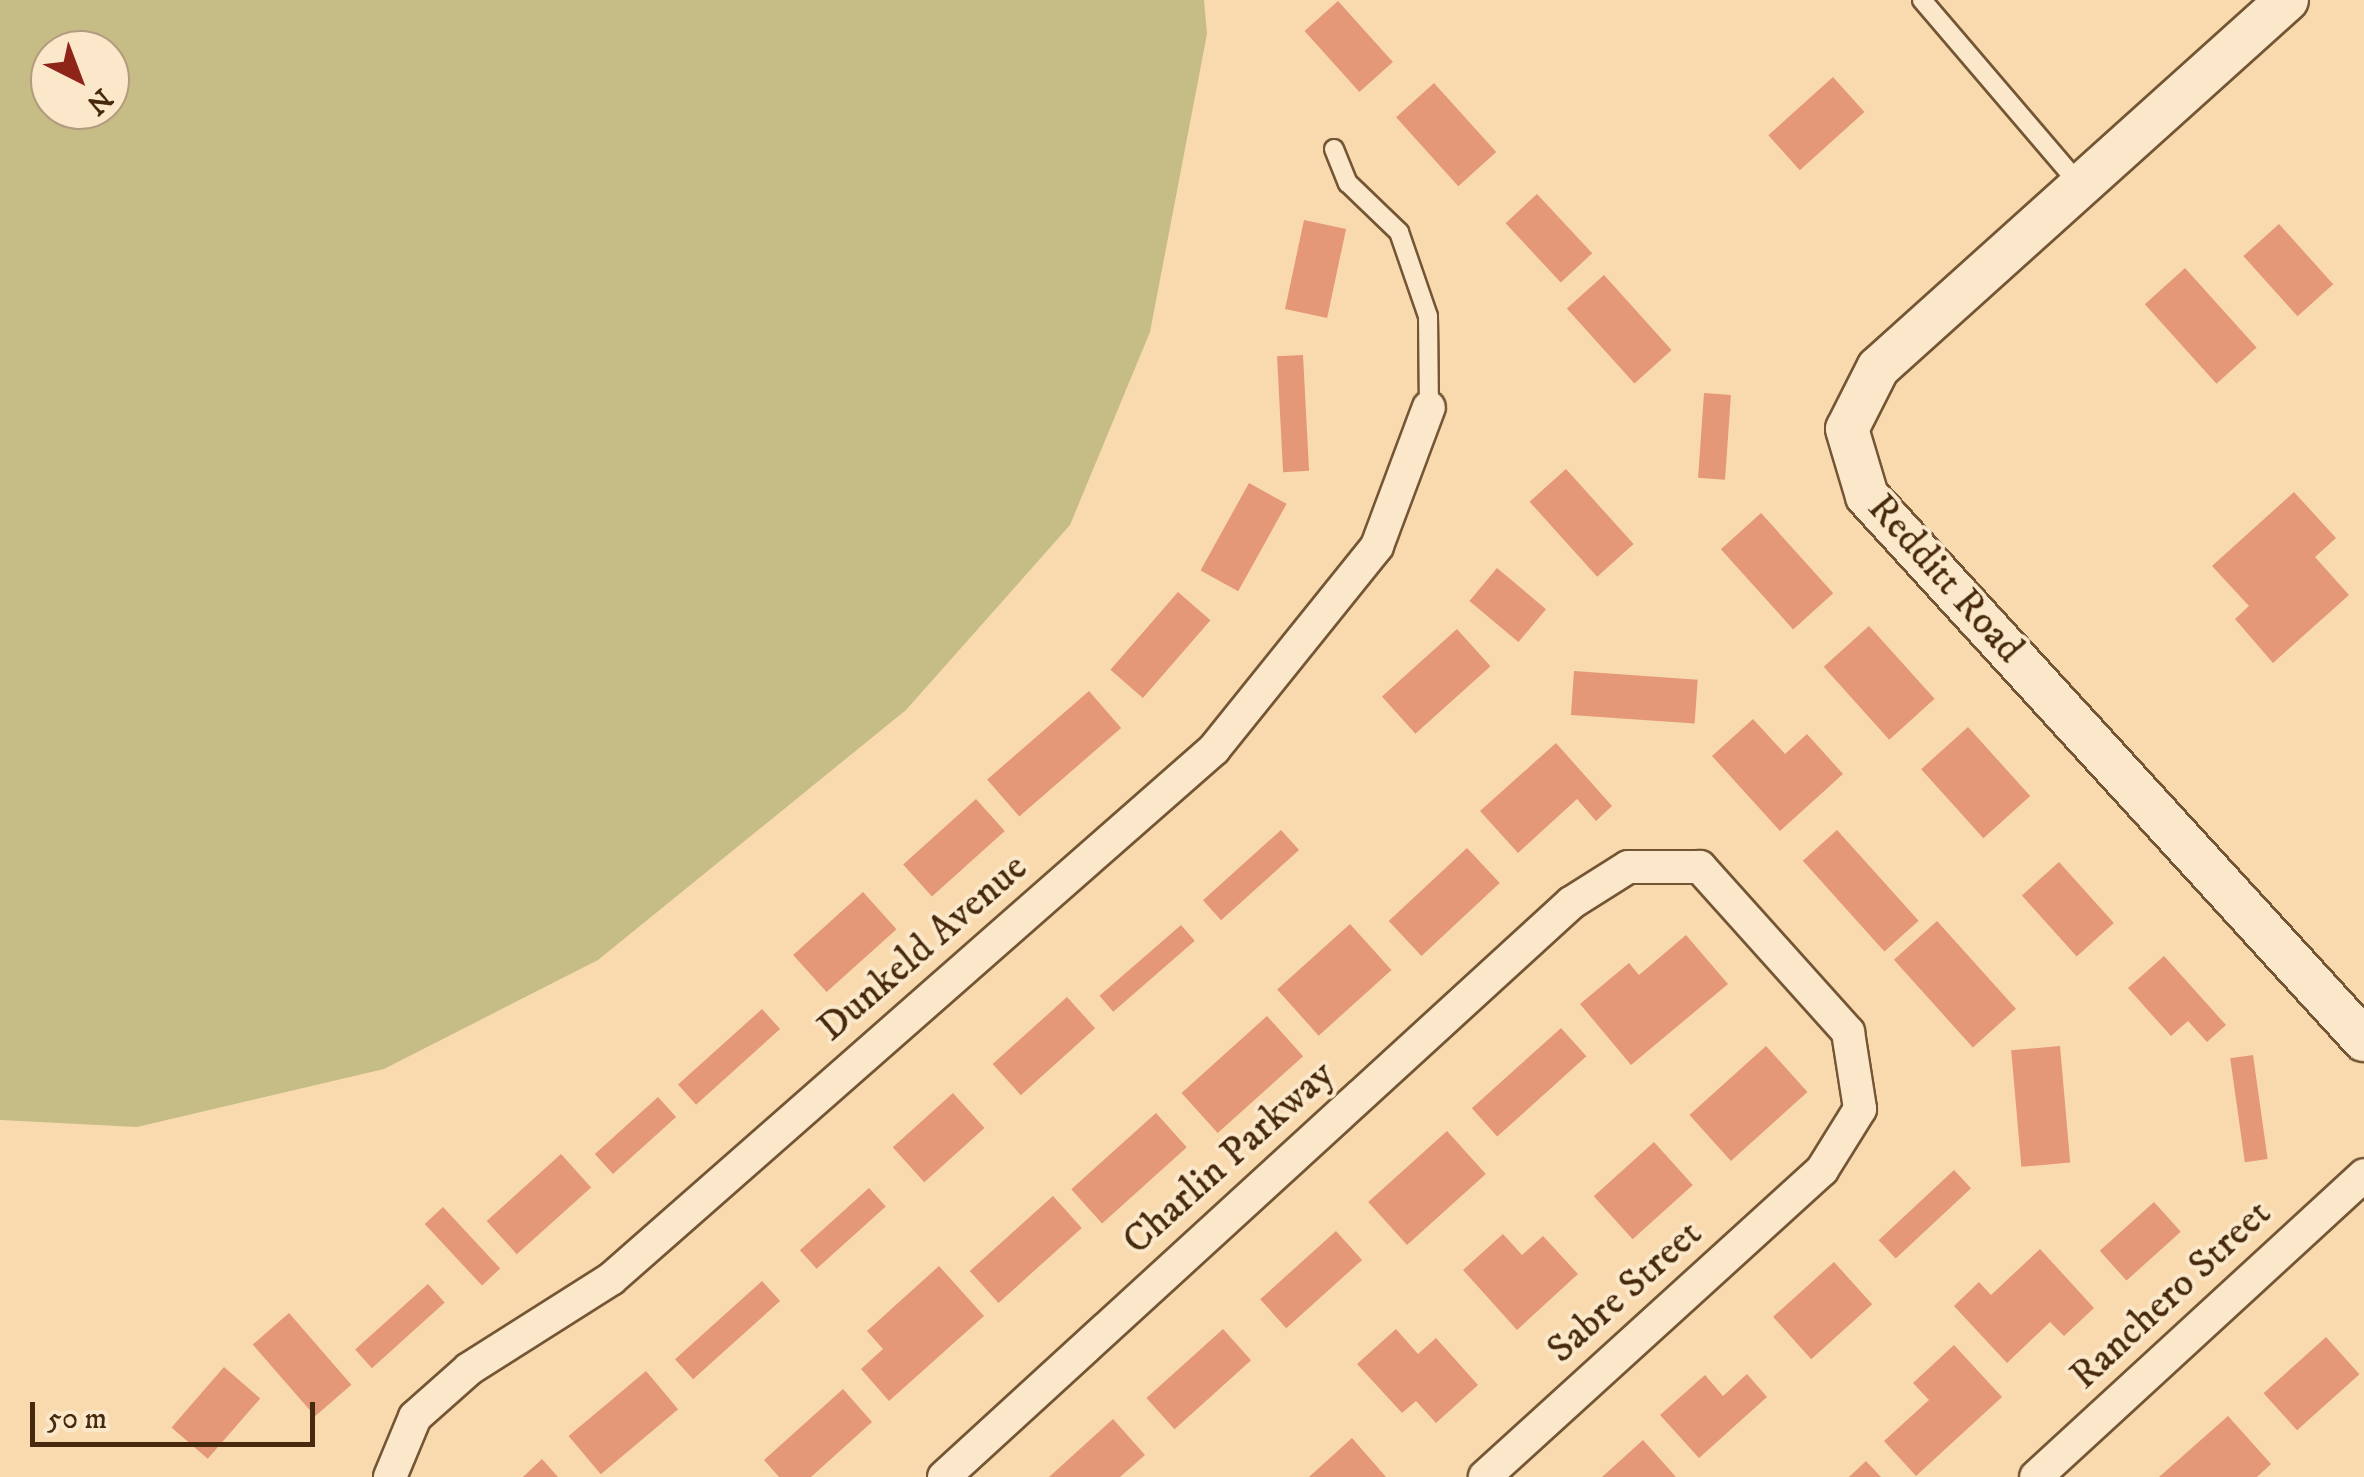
<!DOCTYPE html>
<style>
body{margin:0}
#map{position:relative;width:2364px;height:1477px;overflow:hidden;background:#f9daae;font-family:"IM FELL DW Pica",serif}
div>[style]{position:absolute}
.green>*{inset:0;background:#c5bd85}
.building>*{inset:0;background:#e49877;transform-origin:0 0}
.roads{filter:drop-shadow(2px 0 #745635) drop-shadow(-2px 0 #745635) drop-shadow(0 2px #745635) drop-shadow(0 -2px #745635)}
.service>*{height:18px;margin:-9px;padding:0 9px;transform-origin:9px;border-radius:9px;background:#fbe7ca}
.minor>*{height:32px;margin:-16px;padding:0 16px;transform-origin:16px;border-radius:16px;background:#fbe7ca}
.tertiary>*{height:42px;margin:-21px;padding:0 21px;transform-origin:21px;border-radius:21px;background:#fbe7ca}
span{translate:-50% -50%;white-space:nowrap;text-align:center;line-height:1.15;-webkit-text-stroke:8px #fbe7ca;paint-order:stroke}
.street-label{font-size:40px;color:#472a0d}
.north{position:absolute;left:30px;top:30px;width:100px;height:100px;box-sizing:border-box;background:#fbe7ca;border:2px solid #b39b7e;border-radius:50%;rotate:138deg;font-size:28px;font-weight:700;line-height:40px;text-align:center;color:#472a0d}
.north::after{content:'';display:block;margin:auto;width:35px;height:45px;background:#8f2418;clip-path:polygon(50% 0,100% 100%,50% 72%,0 100%)}
.scale{position:absolute;left:30px;top:1402px;width:285px;height:45px;box-sizing:border-box;border:5px solid #472a0d;border-top:0;padding-left:12px;font-size:30px;line-height:35px;white-space:nowrap;color:#472a0d;-webkit-text-stroke:8px #fbe7ca;paint-order:stroke}
</style>
<div id="map">
<div class="green">
<i style="clip-path:polygon(evenodd,0 0,1204px 0,1207px 34px,1150px 332px,1070px 525px,906px 710px,598px 960px,384px 1069px,137px 1127px,0 1120px,0 0,50px 50px,110px 50px,110px 110px,50px 110px,50px 50px)"></i>
</div>
<div class="building">
<i style="left:1338px;top:1px;width:82px;height:45px;rotate:48deg"></i>
<i style="left:1833px;top:77px;width:47px;height:87px;rotate:48deg"></i>
<i style="left:1434px;top:83px;width:93px;height:51px;rotate:48deg"></i>
<i style="left:1537px;top:194px;width:81px;height:43px;rotate:47deg"></i>
<i style="left:1304px;top:220px;width:43px;height:91px;rotate:12deg"></i>
<i style="left:2279px;top:224px;width:81px;height:48px;rotate:48deg"></i>
<i style="left:2185px;top:268px;width:107px;height:54px;rotate:48deg"></i>
<i style="left:1604px;top:275px;width:101px;height:50px;rotate:48deg"></i>
<i style="left:1303px;top:355px;width:116px;height:26px;rotate:87deg"></i>
<i style="left:1704px;top:393px;width:27px;height:85px;rotate:4deg"></i>
<i style="left:1566px;top:469px;width:101px;height:49px;rotate:48deg"></i>
<i style="left:1249px;top:483px;width:43px;height:100px;rotate:29deg"></i>
<i style="clip-path:polygon(2294px 492px,2336px 538px,2315px 557px,2349px 595px,2273px 663px,2235px 619px,2249px 606px,2212px 566px)"></i>
<i style="left:1761px;top:513px;width:108px;height:54px;rotate:48deg"></i>
<i style="left:1497px;top:568px;width:64px;height:43px;rotate:40deg"></i>
<i style="left:1178px;top:592px;width:43px;height:103px;rotate:41deg"></i>
<i style="left:1869px;top:626px;width:98px;height:61px;rotate:48deg"></i>
<i style="left:1457px;top:629px;width:50px;height:101px;rotate:48deg"></i>
<i style="left:1574px;top:671px;width:124px;height:44px;rotate:4deg"></i>
<i style="left:1089px;top:691px;width:49px;height:135px;rotate:49deg"></i>
<i style="clip-path:polygon(1753px 719px,1785px 754px,1807px 734px,1843px 774px,1780px 831px,1712px 756px)"></i>
<i style="left:1968px;top:727px;width:93px;height:63px;rotate:48deg"></i>
<i style="clip-path:polygon(1556px 743px,1612px 806px,1596px 821px,1577px 799px,1518px 853px,1480px 811px)"></i>
<i style="left:976px;top:799px;width:43px;height:98px;rotate:48deg"></i>
<i style="left:1281px;top:830px;width:27px;height:105px;rotate:48deg"></i>
<i style="left:1837px;top:830px;width:122px;height:46px;rotate:48deg"></i>
<i style="left:1467px;top:848px;width:48px;height:107px;rotate:47deg"></i>
<i style="left:2059px;top:862px;width:82px;height:50px;rotate:48deg"></i>
<i style="left:863px;top:892px;width:50px;height:94px;rotate:48deg"></i>
<i style="left:1937px;top:921px;width:118px;height:58px;rotate:48deg"></i>
<i style="left:1350px;top:924px;width:62px;height:98px;rotate:48deg"></i>
<i style="left:1181px;top:925px;width:21px;height:108px;rotate:49deg"></i>
<i style="clip-path:polygon(1686px 935px,1728px 984px,1631px 1065px,1580px 1004px,1629px 963px,1639px 975px)"></i>
<i style="clip-path:polygon(2164px 956px,2226px 1025px,2207px 1042px,2188px 1021px,2171px 1036px,2128px 988px)"></i>
<i style="left:1067px;top:997px;width:42px;height:100px;rotate:48deg"></i>
<i style="left:762px;top:1009px;width:27px;height:113px;rotate:48deg"></i>
<i style="left:1267px;top:1016px;width:54px;height:115px;rotate:48deg"></i>
<i style="left:1561px;top:1028px;width:38px;height:120px;rotate:48deg"></i>
<i style="left:1766px;top:1046px;width:62px;height:103px;rotate:48deg"></i>
<i style="left:2060px;top:1046px;width:117px;height:49px;rotate:85deg"></i>
<i style="left:2253px;top:1055px;width:105px;height:23px;rotate:82deg"></i>
<i style="left:953px;top:1093px;width:47px;height:81px;rotate:48deg"></i>
<i style="left:658px;top:1097px;width:27px;height:85px;rotate:48deg"></i>
<i style="left:1156px;top:1113px;width:46px;height:114px;rotate:48deg"></i>
<i style="left:1447px;top:1131px;width:58px;height:106px;rotate:48deg"></i>
<i style="left:1654px;top:1142px;width:58px;height:81px;rotate:48deg"></i>
<i style="left:561px;top:1154px;width:45px;height:100px;rotate:48deg"></i>
<i style="left:1954px;top:1170px;width:25px;height:103px;rotate:47deg"></i>
<i style="left:869px;top:1188px;width:25px;height:93px;rotate:48deg"></i>
<i style="left:1053px;top:1196px;width:43px;height:112px;rotate:48deg"></i>
<i style="left:2154px;top:1202px;width:40px;height:73px;rotate:48deg"></i>
<i style="left:443px;top:1207px;width:84px;height:25px;rotate:47deg"></i>
<i style="left:1336px;top:1231px;width:39px;height:102px;rotate:48deg"></i>
<i style="clip-path:polygon(1503px 1234px,1522px 1255px,1543px 1236px,1578px 1274px,1517px 1330px,1463px 1270px)"></i>
<i style="clip-path:polygon(2040px 1249px,2094px 1308px,2064px 1336px,2050px 1322px,2007px 1363px,1954px 1306px,1979px 1282px,1991px 1295px)"></i>
<i style="left:1834px;top:1262px;width:57px;height:82px;rotate:48deg"></i>
<i style="clip-path:polygon(939px 1266px,984px 1316px,889px 1401px,861px 1369px,883px 1349px,867px 1331px)"></i>
<i style="left:762px;top:1281px;width:27px;height:117px;rotate:48deg"></i>
<i style="left:428px;top:1284px;width:25px;height:98px;rotate:48deg"></i>
<i style="left:289px;top:1313px;width:95px;height:48px;rotate:49deg"></i>
<i style="left:1223px;top:1329px;width:42px;height:103px;rotate:48deg"></i>
<i style="clip-path:polygon(1396px 1329px,1418px 1354px,1436px 1338px,1478px 1385px,1436px 1423px,1416px 1401px,1402px 1413px,1357px 1364px)"></i>
<i style="left:2326px;top:1337px;width:50px;height:84px;rotate:48deg"></i>
<i style="clip-path:polygon(1954px 1345px,2002px 1397px,1916px 1476px,1884px 1441px,1929px 1400px,1913px 1383px)"></i>
<i style="left:224px;top:1367px;width:48px;height:80px;rotate:41deg"></i>
<i style="left:646px;top:1371px;width:50px;height:101px;rotate:50deg"></i>
<i style="clip-path:polygon(1747px 1374px,1767px 1397px,1699px 1458px,1660px 1415px,1705px 1375px,1723px 1396px)"></i>
<i style="clip-path:polygon(843px 1389px,872px 1422px,811px 1477px,779px 1477px,764px 1460px)"></i>
<i style="clip-path:polygon(2228px 1416px,2271px 1464px,2257px 1477px,2159px 1477px)"></i>
<i style="clip-path:polygon(1113px 1419px,1145px 1455px,1120px 1477px,1049px 1477px)"></i>
<i style="clip-path:polygon(1352px 1438px,1386px 1477px,1309px 1477px)"></i>
<i style="clip-path:polygon(1643px 1440px,1676px 1477px,1602px 1477px)"></i>
<i style="clip-path:polygon(542px 1459px,558px 1477px,523px 1477px)"></i>
<i style="clip-path:polygon(1866px 1461px,1881px 1477px,1849px 1477px)"></i>
</div>
<div class="roads">
<div class="service">
<i style="left:1922px;top:0;width:243px;rotate:49.5deg"></i>
<i style="left:1334px;top:149px;width:37px;rotate:68deg"></i>
<i style="left:1348px;top:183px;width:71px;rotate:43.9deg"></i>
<i style="left:1399px;top:232px;width:89px;rotate:71deg"></i>
<i style="left:1428px;top:316px;width:91px;rotate:89.4deg"></i>
</div>
<div class="minor">
<i style="left:390px;top:1477px;width:65px;rotate:-67.4deg"></i>
<i style="left:415px;top:1417px;width:72px;rotate:-41.6deg"></i>
<i style="left:469px;top:1369px;width:168px;rotate:-32.4deg"></i>
<i style="left:611px;top:1279px;width:803px;rotate:-41.31deg"></i>
<i style="left:1214px;top:749px;width:260px;rotate:-51.2deg"></i>
<i style="left:1377px;top:546px;width:148px;rotate:-69.5deg"></i>
<i style="left:944px;top:1477px;width:850px;rotate:-42.47deg"></i>
<i style="left:1571px;top:903px;width:67px;rotate:-32.3deg"></i>
<i style="left:1628px;top:867px;width:72px"></i>
<i style="left:1700px;top:867px;width:222px;rotate:48.1deg"></i>
<i style="left:1848px;top:1032px;width:78px;rotate:81.1deg"></i>
<i style="left:1860px;top:1109px;width:72px;rotate:121.9deg"></i>
<i style="left:1822px;top:1170px;width:456px;rotate:137.7deg"></i>
<i style="left:2036px;top:1477px;width:446px;rotate:-42.6deg"></i>
</div>
<div class="tertiary">
<i style="left:2287px;top:0;width:550px;rotate:138.02deg"></i>
<i style="left:1878px;top:368px;width:68px;rotate:116.9deg"></i>
<i style="left:1847px;top:429px;width:70px;rotate:73.4deg"></i>
<i style="left:1867px;top:496px;width:737px;rotate:47.59deg"></i>
</div>
</div>
<div class="street-label">
<span style="left:1945px;top:579px;rotate:48deg">Redditt Road</span>
<span style="left:923px;top:948px;rotate:-41deg">Dunkeld Avenue</span>
<span style="left:1229px;top:1158px;rotate:-42deg">Charlin Parkway</span>
<span style="left:1625px;top:1292px;rotate:-42deg">Sabre Street</span>
<span style="left:2171px;top:1295px;rotate:-43deg">Ranchero Street</span>
</div>
<div class="north">N</div>
<div class="scale">50 m</div>
</div>
